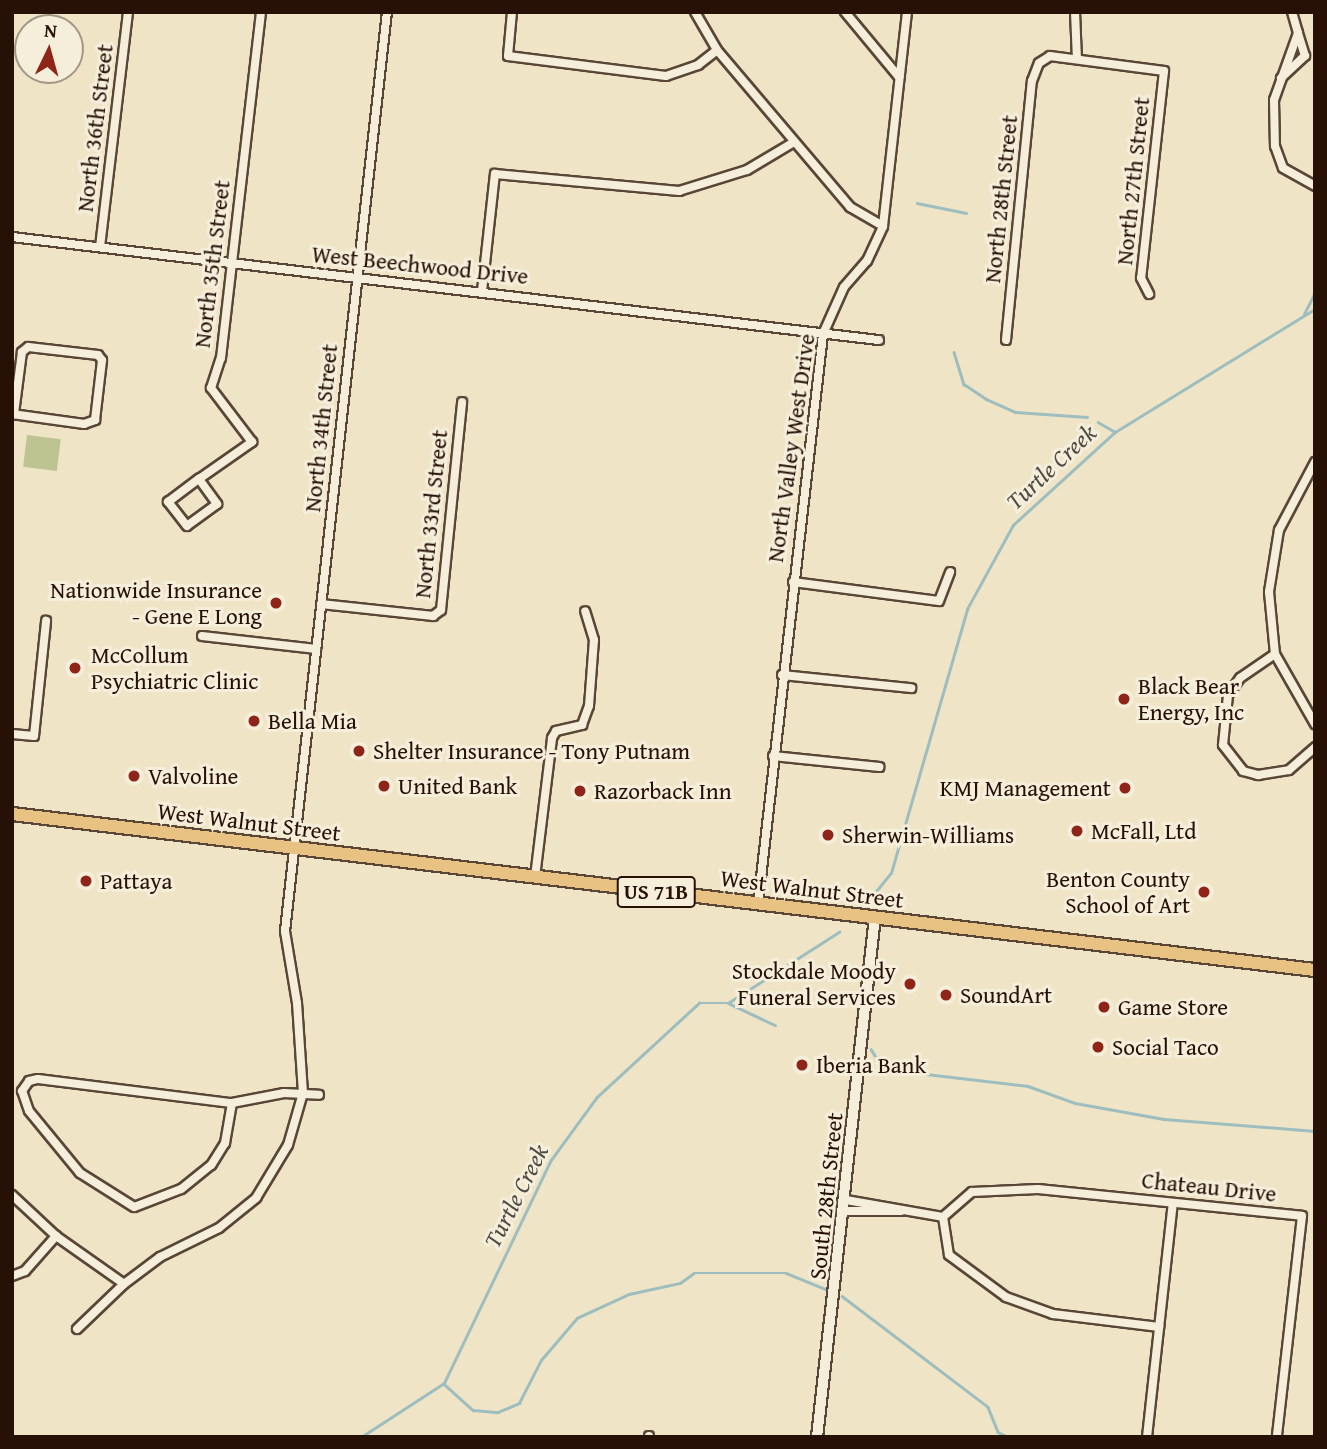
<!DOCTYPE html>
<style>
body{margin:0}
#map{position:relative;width:1327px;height:1449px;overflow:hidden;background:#efe5c6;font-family:"Gentium Book Plus",serif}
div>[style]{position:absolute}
.green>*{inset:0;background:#bec392;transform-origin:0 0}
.stream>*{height:2.5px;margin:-1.25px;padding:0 1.25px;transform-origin:1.25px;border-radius:1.25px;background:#9dbdbe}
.roads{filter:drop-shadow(2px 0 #594637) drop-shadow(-2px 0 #594637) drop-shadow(0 2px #594637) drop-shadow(0 -2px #594637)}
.minor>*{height:8px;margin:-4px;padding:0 4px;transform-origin:4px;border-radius:4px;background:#f5eeda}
.tertiary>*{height:10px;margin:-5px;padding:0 5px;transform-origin:5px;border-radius:5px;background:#f5eeda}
.primary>*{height:12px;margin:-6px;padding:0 6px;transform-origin:6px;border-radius:6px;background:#e8c283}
.dots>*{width:19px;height:19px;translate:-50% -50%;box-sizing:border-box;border:4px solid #f5eeda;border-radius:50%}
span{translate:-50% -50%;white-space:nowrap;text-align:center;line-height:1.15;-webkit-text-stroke:6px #f5eeda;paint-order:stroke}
.shield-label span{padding:2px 5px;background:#f5eeda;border:2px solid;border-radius:5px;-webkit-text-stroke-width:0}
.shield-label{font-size:21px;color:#271107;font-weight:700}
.street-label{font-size:23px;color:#271107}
.poi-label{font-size:23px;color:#271107}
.right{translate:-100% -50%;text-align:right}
.left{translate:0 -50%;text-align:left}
.water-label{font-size:24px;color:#504d47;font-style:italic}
.frame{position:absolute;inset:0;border:14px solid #271107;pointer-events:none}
.north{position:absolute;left:14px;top:14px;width:70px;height:70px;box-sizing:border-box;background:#f5eeda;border:2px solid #a39686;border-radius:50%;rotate:5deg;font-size:19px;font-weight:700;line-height:28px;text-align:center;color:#271107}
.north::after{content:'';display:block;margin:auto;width:24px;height:32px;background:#8f2418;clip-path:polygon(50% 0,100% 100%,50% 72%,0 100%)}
</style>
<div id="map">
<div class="green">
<i style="left:27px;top:435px;width:34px;height:32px;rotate:7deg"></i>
</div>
<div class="stream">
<i style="left:917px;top:203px;width:50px;rotate:11.5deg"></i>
<i style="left:1304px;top:314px;width:25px;rotate:-63deg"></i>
<i style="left:954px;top:352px;width:34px;rotate:73deg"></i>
<i style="left:964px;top:384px;width:27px;rotate:34deg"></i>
<i style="left:986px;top:399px;width:32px;rotate:24deg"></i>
<i style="left:1015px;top:412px;width:72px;rotate:4deg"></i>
<i style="left:1098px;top:422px;width:20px;rotate:30deg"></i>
<i style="left:869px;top:900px;width:35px;rotate:-51deg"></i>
<i style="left:891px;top:873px;width:275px;rotate:-73.9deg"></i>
<i style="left:967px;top:609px;width:96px;rotate:-61.3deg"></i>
<i style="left:1013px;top:525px;width:138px;rotate:-42.4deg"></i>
<i style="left:1115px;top:432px;width:235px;rotate:-31.6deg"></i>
<i style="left:728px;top:1003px;width:52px;rotate:25.1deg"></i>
<i style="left:871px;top:1049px;width:17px;rotate:59deg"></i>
<i style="left:880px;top:1064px;width:13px;rotate:27deg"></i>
<i style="left:892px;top:1070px;width:137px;rotate:6.7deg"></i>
<i style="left:1028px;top:1086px;width:50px;rotate:19.9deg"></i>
<i style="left:1075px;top:1103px;width:90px;rotate:10.2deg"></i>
<i style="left:1164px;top:1119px;width:151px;rotate:4.5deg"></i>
<i style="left:842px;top:1296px;width:183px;rotate:37.2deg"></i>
<i style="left:988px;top:1407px;width:27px;rotate:68deg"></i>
<i style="left:998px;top:1432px;width:11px;rotate:27deg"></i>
<i style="left:444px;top:1384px;width:39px;rotate:42deg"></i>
<i style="left:473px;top:1410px;width:25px;rotate:5deg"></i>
<i style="left:498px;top:1412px;width:23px;rotate:-23deg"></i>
<i style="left:519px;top:1403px;width:48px;rotate:-62.9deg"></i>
<i style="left:541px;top:1360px;width:55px;rotate:-49.4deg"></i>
<i style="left:577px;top:1318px;width:57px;rotate:-24.8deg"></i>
<i style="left:629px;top:1294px;width:52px;rotate:-12.2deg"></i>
<i style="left:680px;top:1283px;width:17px;rotate:-36deg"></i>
<i style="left:694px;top:1273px;width:92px"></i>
<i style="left:786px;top:1273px;width:45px;rotate:22deg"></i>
<i style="left:361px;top:1437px;width:99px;rotate:-33deg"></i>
<i style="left:444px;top:1383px;width:247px;rotate:-64.4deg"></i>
<i style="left:551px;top:1160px;width:78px;rotate:-53.9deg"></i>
<i style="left:597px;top:1097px;width:139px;rotate:-42.7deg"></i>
<i style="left:699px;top:1003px;width:29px"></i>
<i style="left:728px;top:1003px;width:132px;rotate:-32.6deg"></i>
</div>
<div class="roads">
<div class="minor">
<i style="left:512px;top:12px;width:44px;rotate:95.2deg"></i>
<i style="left:508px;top:56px;width:159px;rotate:7.2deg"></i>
<i style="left:666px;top:76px;width:34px;rotate:-19deg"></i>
<i style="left:698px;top:65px;width:24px;rotate:-38deg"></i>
<i style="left:695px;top:12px;width:44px;rotate:59.9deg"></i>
<i style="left:717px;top:50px;width:206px;rotate:49.7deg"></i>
<i style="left:850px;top:207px;width:38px;rotate:30deg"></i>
<i style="left:845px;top:12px;width:85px;rotate:50.3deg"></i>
<i style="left:1075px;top:12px;width:47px;rotate:87.6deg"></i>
<i style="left:1292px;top:12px;width:22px;rotate:74deg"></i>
<i style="left:1298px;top:33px;width:71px;rotate:109.7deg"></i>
<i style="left:1274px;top:100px;width:46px;rotate:88.8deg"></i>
<i style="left:1275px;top:146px;width:23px;rotate:70deg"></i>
<i style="left:1283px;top:168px;width:37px;rotate:29deg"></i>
<i style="left:1281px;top:78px;width:33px;rotate:-43deg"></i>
<i style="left:1305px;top:56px;width:24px;rotate:-107deg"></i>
<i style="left:12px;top:237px;width:873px;rotate:6.78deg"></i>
<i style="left:100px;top:247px;width:237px;rotate:-83.2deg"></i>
<i style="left:482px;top:291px;width:118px;rotate:-83.7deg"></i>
<i style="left:495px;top:174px;width:185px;rotate:5.3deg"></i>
<i style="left:679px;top:191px;width:71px;rotate:-17.2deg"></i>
<i style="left:747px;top:170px;width:55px;rotate:-30.8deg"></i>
<i style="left:1006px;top:340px;width:260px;rotate:-84.3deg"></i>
<i style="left:1032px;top:81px;width:19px;rotate:-69deg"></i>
<i style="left:1039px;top:63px;width:13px;rotate:-32deg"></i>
<i style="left:1050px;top:56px;width:115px;rotate:7.5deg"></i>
<i style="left:1164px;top:71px;width:208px;rotate:96.3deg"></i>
<i style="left:1141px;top:278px;width:18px;rotate:63deg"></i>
<i style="left:12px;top:414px;width:73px;rotate:7.9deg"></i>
<i style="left:84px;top:424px;width:12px;rotate:-20deg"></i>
<i style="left:95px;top:420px;width:60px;rotate:-83.3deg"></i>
<i style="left:102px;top:360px;width:6px;rotate:-129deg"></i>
<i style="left:98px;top:355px;width:70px;rotate:-173.5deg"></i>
<i style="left:28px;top:347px;width:8px;rotate:140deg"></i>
<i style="left:22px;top:352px;width:63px;rotate:97.4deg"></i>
<i style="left:1315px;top:462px;width:77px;rotate:117.9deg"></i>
<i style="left:1279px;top:530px;width:63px;rotate:99.2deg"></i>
<i style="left:1269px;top:592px;width:62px;rotate:84.5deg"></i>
<i style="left:1275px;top:654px;width:81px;rotate:60.3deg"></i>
<i style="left:199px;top:479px;width:31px;rotate:54deg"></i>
<i style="left:217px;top:504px;width:37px;rotate:144deg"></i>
<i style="left:187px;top:526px;width:31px;rotate:-128deg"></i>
<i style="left:168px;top:502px;width:39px;rotate:-37deg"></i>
<i style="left:199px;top:479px;width:65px;rotate:-34.9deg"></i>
<i style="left:252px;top:442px;width:68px;rotate:-127.2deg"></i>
<i style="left:211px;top:388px;width:32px;rotate:-72deg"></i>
<i style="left:221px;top:358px;width:348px;rotate:-83.4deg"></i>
<i style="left:793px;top:582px;width:147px;rotate:7.4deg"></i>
<i style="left:939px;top:601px;width:31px;rotate:-69deg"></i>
<i style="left:321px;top:604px;width:113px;rotate:6.1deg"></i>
<i style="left:433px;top:616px;width:10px;rotate:-37deg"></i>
<i style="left:441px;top:610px;width:209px;rotate:-84.2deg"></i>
<i style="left:202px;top:636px;width:115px;rotate:6.5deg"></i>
<i style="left:1275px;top:654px;width:42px;rotate:145.6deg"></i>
<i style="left:1240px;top:678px;width:21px;rotate:125deg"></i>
<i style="left:1228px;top:695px;width:50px;rotate:95.7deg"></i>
<i style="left:1223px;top:745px;width:33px;rotate:52deg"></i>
<i style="left:1243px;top:771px;width:16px;rotate:15deg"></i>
<i style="left:1258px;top:775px;width:31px;rotate:-9deg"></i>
<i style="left:1289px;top:770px;width:35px;rotate:-41deg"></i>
<i style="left:782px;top:675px;width:130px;rotate:5.8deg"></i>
<i style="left:12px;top:734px;width:22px;rotate:5deg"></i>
<i style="left:34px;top:736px;width:116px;rotate:-84deg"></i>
<i style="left:773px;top:756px;width:107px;rotate:5.9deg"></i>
<i style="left:535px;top:877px;width:140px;rotate:-83deg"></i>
<i style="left:552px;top:738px;width:8px;rotate:-60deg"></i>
<i style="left:556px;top:731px;width:27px;rotate:-13deg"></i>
<i style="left:582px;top:725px;width:20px;rotate:-70deg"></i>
<i style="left:589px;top:706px;width:66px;rotate:-85.7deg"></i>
<i style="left:594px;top:640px;width:30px;rotate:-107deg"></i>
<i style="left:758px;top:904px;width:574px;rotate:-83.49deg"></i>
<i style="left:823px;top:334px;width:51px;rotate:-65.9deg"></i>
<i style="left:844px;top:287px;width:35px;rotate:-49deg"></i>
<i style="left:867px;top:261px;width:38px;rotate:-65deg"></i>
<i style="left:883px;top:226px;width:215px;rotate:-83.6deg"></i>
<i style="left:232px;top:1103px;width:41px;rotate:99.9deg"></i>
<i style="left:225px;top:1143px;width:26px;rotate:122deg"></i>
<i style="left:211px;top:1165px;width:38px;rotate:141deg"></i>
<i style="left:181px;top:1189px;width:50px;rotate:159deg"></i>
<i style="left:134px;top:1207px;width:64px;rotate:-147.8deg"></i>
<i style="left:80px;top:1173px;width:80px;rotate:-129.4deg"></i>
<i style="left:29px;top:1111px;width:21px;rotate:-109deg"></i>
<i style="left:22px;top:1091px;width:12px;rotate:-55deg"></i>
<i style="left:29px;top:1081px;width:9px;rotate:-13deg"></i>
<i style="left:38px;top:1079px;width:195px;rotate:7.1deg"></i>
<i style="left:232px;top:1103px;width:53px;rotate:-10.9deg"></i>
<i style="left:284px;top:1093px;width:35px;rotate:3deg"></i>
<i style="left:12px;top:1195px;width:60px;rotate:43deg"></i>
<i style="left:56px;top:1236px;width:83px;rotate:35.2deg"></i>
<i style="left:846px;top:1200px;width:98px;rotate:9.9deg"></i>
<i style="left:943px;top:1217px;width:38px;rotate:-41deg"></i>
<i style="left:972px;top:1192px;width:66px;rotate:-2.6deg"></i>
<i style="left:1038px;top:1189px;width:265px;rotate:5.8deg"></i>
<i style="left:1302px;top:1216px;width:222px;rotate:96.5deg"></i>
<i style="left:844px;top:1211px;width:57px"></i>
<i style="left:943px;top:1217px;width:38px;rotate:81deg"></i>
<i style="left:949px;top:1255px;width:71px;rotate:36.4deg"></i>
<i style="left:1006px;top:1297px;width:50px;rotate:19.9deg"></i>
<i style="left:1053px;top:1314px;width:107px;rotate:7deg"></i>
<i style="left:12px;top:1276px;width:14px;rotate:-21deg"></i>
<i style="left:25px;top:1271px;width:47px;rotate:-48.5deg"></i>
<i style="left:77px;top:1329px;width:65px;rotate:-43.8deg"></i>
<i style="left:124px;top:1284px;width:45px;rotate:-36.9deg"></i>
<i style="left:160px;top:1257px;width:66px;rotate:-26.2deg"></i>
<i style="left:219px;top:1228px;width:48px;rotate:-39deg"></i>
<i style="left:256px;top:1198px;width:62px;rotate:-58.9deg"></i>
<i style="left:288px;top:1145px;width:54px;rotate:-73.9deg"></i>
<i style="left:303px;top:1093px;width:90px;rotate:-93.8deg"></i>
<i style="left:297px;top:1003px;width:73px;rotate:-99.5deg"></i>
<i style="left:285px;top:931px;width:925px;rotate:-83.67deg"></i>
<i style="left:649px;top:1437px;width:1px;rotate:-90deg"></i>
<i style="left:1147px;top:1437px;width:235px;rotate:-83.7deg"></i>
</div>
<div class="tertiary">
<i style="left:817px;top:1437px;width:523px;rotate:-83.64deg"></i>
</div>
<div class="primary">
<i style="left:12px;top:814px;width:1312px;rotate:6.83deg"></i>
</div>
</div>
<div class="dots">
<i style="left:276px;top:603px;background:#8f2418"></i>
<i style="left:75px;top:668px;background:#8f2418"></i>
<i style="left:1124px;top:699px;background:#8f2418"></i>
<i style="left:254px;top:721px;background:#8f2418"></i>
<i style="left:359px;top:751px;background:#8f2418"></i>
<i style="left:134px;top:776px;background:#8f2418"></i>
<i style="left:384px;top:786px;background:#8f2418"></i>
<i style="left:1125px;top:788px;background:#8f2418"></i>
<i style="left:580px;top:791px;background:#8f2418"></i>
<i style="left:1077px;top:831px;background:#8f2418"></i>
<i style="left:828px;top:835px;background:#8f2418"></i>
<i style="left:86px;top:881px;background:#8f2418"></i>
<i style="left:1204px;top:892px;background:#8f2418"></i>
<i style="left:910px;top:984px;background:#8f2418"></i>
<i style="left:946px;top:995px;background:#8f2418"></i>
<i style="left:1104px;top:1007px;background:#8f2418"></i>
<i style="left:1098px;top:1047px;background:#8f2418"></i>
<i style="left:802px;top:1065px;background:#8f2418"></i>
</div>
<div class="shield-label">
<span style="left:656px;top:892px">US 71B</span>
</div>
<div class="street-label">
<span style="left:95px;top:128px;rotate:-83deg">North 36th Street</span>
<span style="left:1133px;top:181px;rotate:-84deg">North 27th Street</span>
<span style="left:1001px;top:199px;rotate:-84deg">North 28th Street</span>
<span style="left:212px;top:264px;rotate:-83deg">North 35th Street</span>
<span style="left:420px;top:265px;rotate:6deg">West Beechwood Drive</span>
<span style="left:321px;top:428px;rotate:-84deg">North 34th Street</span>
<span style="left:791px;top:448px;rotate:-82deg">North Valley West Drive</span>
<span style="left:431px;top:514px;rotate:-84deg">North 33rd Street</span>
<span style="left:249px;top:822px;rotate:7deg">West Walnut Street</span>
<span style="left:812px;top:889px;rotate:7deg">West Walnut Street</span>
<span style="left:1209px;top:1187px;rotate:6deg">Chateau Drive</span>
<span style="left:826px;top:1196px;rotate:-84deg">South 28th Street</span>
</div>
<div class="poi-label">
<span class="right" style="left:262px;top:603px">Nationwide Insurance<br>- Gene E Long</span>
<span class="left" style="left:91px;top:668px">McCollum<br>Psychiatric Clinic</span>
<span class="left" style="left:1138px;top:699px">Black Bear<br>Energy, Inc</span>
<span class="left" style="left:268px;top:721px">Bella Mia</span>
<span class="left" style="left:373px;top:751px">Shelter Insurance - Tony Putnam</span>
<span class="left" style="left:148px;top:776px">Valvoline</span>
<span class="left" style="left:398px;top:786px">United Bank</span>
<span class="right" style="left:1111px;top:788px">KMJ Management</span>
<span class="left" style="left:594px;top:791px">Razorback Inn</span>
<span class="left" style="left:1091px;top:831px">McFall, Ltd</span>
<span class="left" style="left:842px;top:835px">Sherwin-Williams</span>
<span class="right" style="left:1190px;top:892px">Benton County<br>School of Art</span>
<span class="left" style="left:100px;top:881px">Pattaya</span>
<span class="right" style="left:896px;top:984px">Stockdale Moody<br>Funeral Services</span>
<span class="left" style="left:960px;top:995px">SoundArt</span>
<span class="left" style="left:1118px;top:1007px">Game Store</span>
<span class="left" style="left:1112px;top:1047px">Social Taco</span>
<span class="left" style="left:816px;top:1065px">Iberia Bank</span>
</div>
<div class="water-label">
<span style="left:1051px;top:467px;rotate:-43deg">Turtle Creek</span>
<span style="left:516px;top:1196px;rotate:-63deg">Turtle Creek</span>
</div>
<div class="frame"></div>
<div class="north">N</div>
</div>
